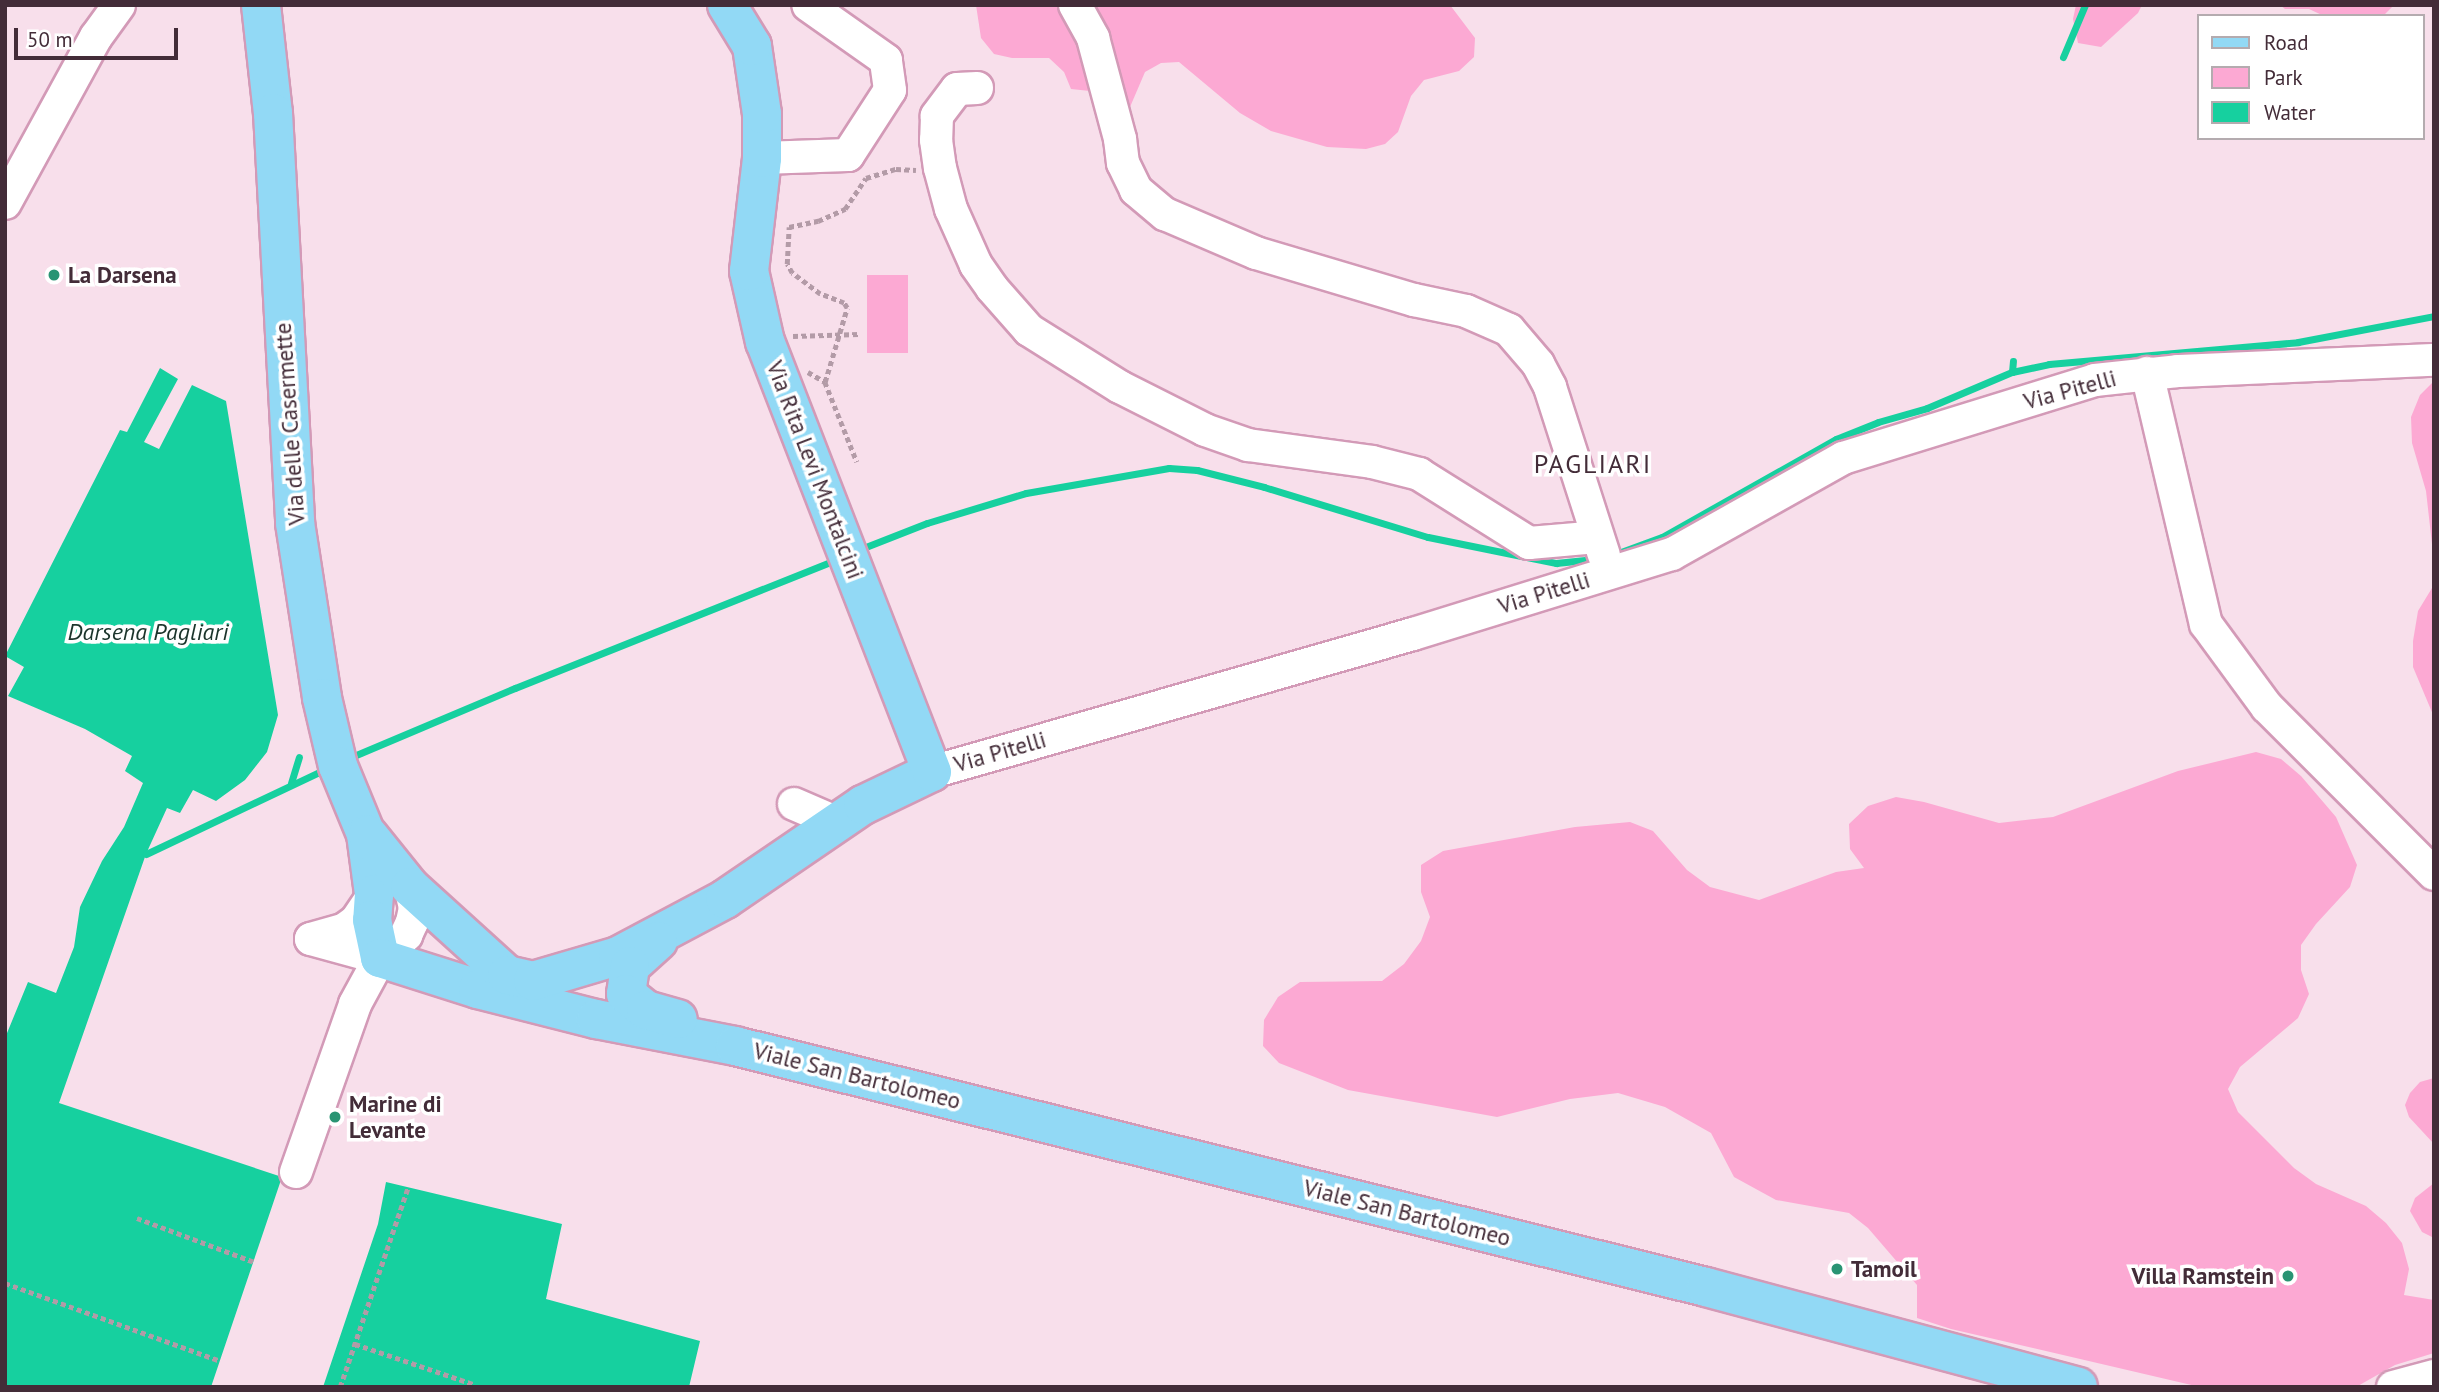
<!DOCTYPE html>
<style>
body{margin:0}
#map{position:relative;width:2439px;height:1392px;overflow:hidden;background:#f8dfeb;font-family:"PT Sans",sans-serif}
div>[style]{position:absolute}
.green>*{inset:0;background:#fca9d3;transform-origin:0 0}
.water>*{inset:0;background:#16d09f}
.stream>*{height:7px;margin:-3.5px;padding:0 3.5px;transform-origin:3.5px;border-radius:3.5px;background:#16d09f}
.path>*{height:4.5px;margin-top:-2.25px;transform-origin:0;background:repeating-linear-gradient(90deg,#b39ba7 0 5px,transparent 0 8.5px)}
.roads{filter:drop-shadow(2px 0 #d39ab7) drop-shadow(-2px 0 #d39ab7) drop-shadow(0 2px #d39ab7) drop-shadow(0 -2px #d39ab7)}
.minor>*{height:32px;margin:-16px;padding:0 16px;transform-origin:16px;border-radius:16px;background:#fff}
.major>*{height:38px;margin:-19px;padding:0 19px;transform-origin:19px;border-radius:19px;background:#92d9f5}
.dots>*{width:19px;height:19px;translate:-50% -50%;box-sizing:border-box;border:4px solid #fff;border-radius:50%}
span{translate:-50% -50%;white-space:nowrap;text-align:center;line-height:1.15;-webkit-text-stroke:7px #fff;paint-order:stroke}
.poi-label{font-size:23px;color:#432c38;font-weight:700}
.left{translate:0 -50%;text-align:left}
.right{translate:-100% -50%;text-align:right}
.street-label{font-size:23px;color:#432c38}
.water-label{font-size:24px;color:#1b342b;font-style:italic}
.quarter-label{font-size:26px;color:#432c38;letter-spacing:2px}
.frame{position:absolute;inset:0;border:7px solid #432c38;pointer-events:none}
.legend{position:absolute;left:2197px;top:14px;width:228px;height:126px;box-sizing:border-box;background:#fff;border:2px solid #b4abaf;margin:0;padding:9px 12px;list-style:none;font-size:21px;color:#432c38}
.legend li{display:flex;align-items:center;gap:14px;height:35px}
.legend b{width:35px;border:2px solid #b4abaf}
.scale{position:absolute;left:14px;top:28px;width:164px;height:32px;box-sizing:border-box;border:4px solid #432c38;border-top:0;padding-left:9px;font-size:21px;line-height:24px;white-space:nowrap;color:#432c38;-webkit-text-stroke:5px #fff;paint-order:stroke}
</style>
<div id="map">
<div class="green">
<i style="clip-path:polygon(976px 5px,1450px 5px,1475px 38px,1474px 57px,1459px 71px,1424px 80px,1411px 96px,1398px 132px,1385px 144px,1366px 149px,1327px 147px,1271px 131px,1240px 113px,1179px 62px,1161px 63px,1145px 72px,1130px 107px,1114px 118px,1100px 107px,1090px 91px,1071px 89px,1064px 72px,1049px 58px,1012px 58px,994px 54px,981px 38px)"></i>
<i style="clip-path:polygon(2076px 5px,2142px 5px,2138px 13px,2101px 47px,2078px 43px,2073px 19px)"></i>
<i style="clip-path:polygon(2280px 5px,2394px 5px,2383px 16px,2324px 16px,2309px 9px,2285px 9px)"></i>
<i style="left:867px;top:275px;width:41px;height:78px"></i>
<i style="clip-path:polygon(2434px 381px,2434px 562px,2426px 491px,2412px 443px,2411px 417px,2420px 395px)"></i>
<i style="clip-path:polygon(2434px 564px,2434px 717px,2413px 667px,2413px 641px,2418px 611px,2432px 588px)"></i>
<i style="clip-path:polygon(2256px 752px,2281px 759px,2301px 776px,2336px 817px,2357px 865px,2350px 887px,2316px 924px,2301px 945px,2301px 970px,2309px 994px,2298px 1018px,2240px 1067px,2228px 1089px,2238px 1112px,2294px 1168px,2316px 1184px,2366px 1206px,2386px 1223px,2402px 1243px,2409px 1269px,2404px 1295px,2434px 1300px,2434px 1353px,2395px 1365px,2356px 1387px,2200px 1387px,1951px 1329px,1917px 1318px,1917px 1285px,1868px 1228px,1849px 1213px,1776px 1200px,1734px 1177px,1711px 1133px,1665px 1107px,1618px 1093px,1570px 1099px,1497px 1117px,1348px 1090px,1279px 1063px,1263px 1046px,1264px 1020px,1278px 997px,1300px 982px,1382px 981px,1404px 964px,1421px 941px,1430px 917px,1421px 892px,1421px 865px,1443px 851px,1575px 827px,1630px 822px,1653px 831px,1687px 870px,1710px 887px,1759px 900px,1836px 872px,1864px 868px,1850px 849px,1849px 824px,1868px 806px,1896px 797px,1924px 802px,1999px 823px,2053px 817px,2178px 771px)"></i>
<i style="clip-path:polygon(2434px 1078px,2434px 1144px,2409px 1117px,2405px 1105px,2410px 1093px,2420px 1082px)"></i>
<i style="clip-path:polygon(2434px 1183px,2434px 1238px,2422px 1232px,2410px 1211px,2415px 1198px)"></i>
</div>
<div class="water">
<i style="clip-path:polygon(160px 368px,178px 379px,144px 442px,159px 449px,192px 385px,226px 401px,278px 715px,267px 752px,245px 780px,216px 801px,193px 790px,180px 813px,167px 808px,146px 854px,59px 1103px,282px 1177px,211px 1387px,5px 1387px,5px 1038px,28px 982px,56px 993px,74px 947px,80px 907px,102px 861px,124px 827px,143px 783px,125px 771px,132px 756px,85px 729px,8px 696px,24px 667px,5px 656px,120px 430px,127px 432px)"></i>
<i style="clip-path:polygon(386px 1182px,562px 1224px,546px 1299px,700px 1341px,689px 1387px,323px 1387px,378px 1224px)"></i>
</div>
<div class="stream">
<i style="left:2063px;top:57px;width:56px;rotate:-67.1deg"></i>
<i style="left:2012px;top:372px;width:11px;rotate:-85deg"></i>
<i style="left:858px;top:550px;width:74px;rotate:-21.4deg"></i>
<i style="left:927px;top:523px;width:103px;rotate:-16.9deg"></i>
<i style="left:1026px;top:493px;width:145px;rotate:-9.9deg"></i>
<i style="left:1169px;top:468px;width:28px;rotate:4deg"></i>
<i style="left:1197px;top:470px;width:69px;rotate:14.2deg"></i>
<i style="left:1264px;top:487px;width:171px;rotate:17deg"></i>
<i style="left:1428px;top:537px;width:131px;rotate:11.5deg"></i>
<i style="left:1556px;top:563px;width:39px;rotate:-6deg"></i>
<i style="left:1610px;top:556px;width:55px;rotate:-20.1deg"></i>
<i style="left:1662px;top:537px;width:200px;rotate:-29.4deg"></i>
<i style="left:1836px;top:439px;width:45px;rotate:-22deg"></i>
<i style="left:1878px;top:422px;width:51px;rotate:-15.9deg"></i>
<i style="left:1927px;top:408px;width:92px;rotate:-23deg"></i>
<i style="left:2012px;top:372px;width:38px;rotate:-12deg"></i>
<i style="left:2049px;top:364px;width:250px;rotate:-5deg"></i>
<i style="left:2298px;top:342px;width:138px;rotate:-10.8deg"></i>
<i style="left:349px;top:758px;width:180px;rotate:-22.9deg"></i>
<i style="left:515px;top:688px;width:347px;rotate:-21.8deg"></i>
<i style="left:291px;top:783px;width:27px;rotate:-73deg"></i>
<i style="left:146px;top:854px;width:199px;rotate:-25.3deg"></i>
</div>
<div class="path">
<i style="left:793px;top:336px;width:66px;rotate:-1.7deg"></i>
<i style="left:808px;top:372px;width:20px;rotate:30deg"></i>
<i style="left:825px;top:382px;width:86px;rotate:68.2deg"></i>
<i style="left:825px;top:382px;width:77px;rotate:-73.4deg"></i>
<i style="left:847px;top:308px;width:6px;rotate:-121deg"></i>
<i style="left:844px;top:303px;width:26px;rotate:-159deg"></i>
<i style="left:820px;top:294px;width:35px;rotate:-143deg"></i>
<i style="left:792px;top:273px;width:10px;rotate:-119deg"></i>
<i style="left:787px;top:264px;width:37px;rotate:-87deg"></i>
<i style="left:789px;top:227px;width:30px;rotate:-12deg"></i>
<i style="left:818px;top:221px;width:30px;rotate:-24deg"></i>
<i style="left:845px;top:209px;width:37px;rotate:-56deg"></i>
<i style="left:866px;top:178px;width:31px;rotate:-17deg"></i>
<i style="left:896px;top:169px;width:20px;rotate:3deg"></i>
<i style="left:137px;top:1218px;width:125px;rotate:20.6deg"></i>
<i style="left:5px;top:1283px;width:229px;rotate:19.9deg"></i>
<i style="left:355px;top:1344px;width:125px;rotate:18.7deg"></i>
<i style="left:340px;top:1387px;width:211px;rotate:-71.2deg"></i>
</div>
<div class="roads">
<div class="minor">
<i style="left:1075px;top:5px;width:38px;rotate:61deg"></i>
<i style="left:1093px;top:38px;width:105px;rotate:75deg"></i>
<i style="left:1120px;top:139px;width:24px;rotate:83deg"></i>
<i style="left:1123px;top:163px;width:30px;rotate:64deg"></i>
<i style="left:1136px;top:190px;width:38px;rotate:40deg"></i>
<i style="left:1165px;top:214px;width:99px;rotate:23.2deg"></i>
<i style="left:1256px;top:253px;width:165px;rotate:16.6deg"></i>
<i style="left:1414px;top:300px;width:53px;rotate:11.9deg"></i>
<i style="left:1466px;top:311px;width:47px;rotate:23.8deg"></i>
<i style="left:1509px;top:330px;width:45px;rotate:49.5deg"></i>
<i style="left:1538px;top:364px;width:26px;rotate:62deg"></i>
<i style="left:1550px;top:387px;width:176px;rotate:72.2deg"></i>
<i style="left:977px;top:88px;width:20px;rotate:177deg"></i>
<i style="left:957px;top:89px;width:34px;rotate:127deg"></i>
<i style="left:937px;top:116px;width:24px;rotate:92deg"></i>
<i style="left:936px;top:140px;width:28px;rotate:82deg"></i>
<i style="left:940px;top:168px;width:42px;rotate:75deg"></i>
<i style="left:951px;top:209px;width:61px;rotate:65.9deg"></i>
<i style="left:976px;top:265px;width:28px;rotate:55deg"></i>
<i style="left:992px;top:288px;width:56px;rotate:48.6deg"></i>
<i style="left:1029px;top:330px;width:107px;rotate:32.1deg"></i>
<i style="left:1120px;top:387px;width:95px;rotate:26.8deg"></i>
<i style="left:1205px;top:430px;width:46px;rotate:19.2deg"></i>
<i style="left:1248px;top:445px;width:125px;rotate:7.8deg"></i>
<i style="left:1372px;top:462px;width:49px;rotate:14.3deg"></i>
<i style="left:1419px;top:474px;width:130px;rotate:32.1deg"></i>
<i style="left:1529px;top:543px;width:68px;rotate:-5deg"></i>
<i style="left:762px;top:158px;width:86px;rotate:-2deg"></i>
<i style="left:848px;top:155px;width:77px;rotate:-57.1deg"></i>
<i style="left:890px;top:90px;width:30px;rotate:-98deg"></i>
<i style="left:886px;top:60px;width:95px;rotate:-144.8deg"></i>
<i style="left:5px;top:203px;width:189px;rotate:-61.3deg"></i>
<i style="left:96px;top:37px;width:39px;rotate:-54deg"></i>
<i style="left:2147px;top:373px;width:258px;rotate:76.8deg"></i>
<i style="left:2206px;top:624px;width:103px;rotate:53.7deg"></i>
<i style="left:2267px;top:707px;width:236px;rotate:45deg"></i>
<i style="left:932px;top:772px;width:500px;rotate:-16.01deg"></i>
<i style="left:1413px;top:634px;width:271px;rotate:-17.2deg"></i>
<i style="left:1672px;top:554px;width:196px;rotate:-29.3deg"></i>
<i style="left:1843px;top:458px;width:264px;rotate:-17.2deg"></i>
<i style="left:2095px;top:380px;width:83px;rotate:-6.2deg"></i>
<i style="left:2178px;top:371px;width:256px;rotate:-2.5deg"></i>
<i style="left:794px;top:804px;width:48px;rotate:23.4deg"></i>
<i style="left:311px;top:939px;width:35px;rotate:-16deg"></i>
<i style="left:345px;top:929px;width:14px;rotate:-36deg"></i>
<i style="left:356px;top:921px;width:32px;rotate:-56deg"></i>
<i style="left:311px;top:939px;width:72px;rotate:15.4deg"></i>
<i style="left:296px;top:1172px;width:178px;rotate:-70.6deg"></i>
<i style="left:355px;top:1004px;width:52px;rotate:-61.5deg"></i>
<i style="left:380px;top:958px;width:35px;rotate:-41deg"></i>
<i style="left:406px;top:935px;width:14px;rotate:-65deg"></i>
<i style="left:412px;top:922px;width:14px;rotate:-78deg"></i>
<i style="left:415px;top:908px;width:22px;rotate:-103deg"></i>
<i style="left:2393px;top:1387px;width:42px;rotate:-15deg"></i>
</div>
<div class="major">
<i style="left:261px;top:5px;width:109px;rotate:83.7deg"></i>
<i style="left:273px;top:113px;width:411px;rotate:86.9deg"></i>
<i style="left:295px;top:523px;width:177px;rotate:81.2deg"></i>
<i style="left:322px;top:698px;width:70px;rotate:76.8deg"></i>
<i style="left:338px;top:766px;width:74px;rotate:67.6deg"></i>
<i style="left:366px;top:834px;width:61px;rotate:82.4deg"></i>
<i style="left:374px;top:894px;width:26px;rotate:94deg"></i>
<i style="left:372px;top:920px;width:39px;rotate:78deg"></i>
<i style="left:380px;top:958px;width:103px;rotate:17.6deg"></i>
<i style="left:478px;top:989px;width:122px;rotate:14.3deg"></i>
<i style="left:596px;top:1019px;width:142px;rotate:11deg"></i>
<i style="left:735px;top:1046px;width:1000px;rotate:13.94deg"></i>
<i style="left:1706px;top:1287px;width:385px;rotate:15deg"></i>
<i style="left:368px;top:835px;width:67px;rotate:51.1deg"></i>
<i style="left:410px;top:887px;width:131px;rotate:42.2deg"></i>
<i style="left:507px;top:975px;width:27px;rotate:13deg"></i>
<i style="left:533px;top:981px;width:89px;rotate:-16.4deg"></i>
<i style="left:618px;top:956px;width:121px;rotate:-28deg"></i>
<i style="left:725px;top:899px;width:167px;rotate:-34.3deg"></i>
<i style="left:863px;top:805px;width:76px;rotate:-25.6deg"></i>
<i style="left:932px;top:772px;width:461px;rotate:-111.2deg"></i>
<i style="left:765px;top:342px;width:73px;rotate:-102.7deg"></i>
<i style="left:749px;top:271px;width:114px;rotate:-83.4deg"></i>
<i style="left:762px;top:158px;width:44px;rotate:-90deg"></i>
<i style="left:762px;top:114px;width:69px;rotate:-98.4deg"></i>
<i style="left:752px;top:46px;width:48px;rotate:-121.4deg"></i>
<i style="left:658px;top:941px;width:38px;rotate:138deg"></i>
<i style="left:630px;top:966px;width:28px;rotate:98deg"></i>
<i style="left:626px;top:994px;width:26px;rotate:39deg"></i>
<i style="left:646px;top:1010px;width:33px;rotate:16deg"></i>
</div>
</div>
<div class="dots">
<i style="left:54px;top:275px;background:#299473"></i>
<i style="left:335px;top:1117px;background:#299473"></i>
<i style="left:1837px;top:1269px;background:#299473"></i>
<i style="left:2288px;top:1276px;background:#299473"></i>
</div>
<div class="poi-label">
<span class="left" style="left:68px;top:275px">La Darsena</span>
<span class="left" style="left:349px;top:1117px">Marine di<br>Levante</span>
<span class="left" style="left:1851px;top:1269px">Tamoil</span>
<span class="right" style="left:2274px;top:1276px">Villa Ramstein</span>
</div>
<div class="street-label">
<span style="left:2070px;top:390px;rotate:-15deg">Via Pitelli</span>
<span style="left:290px;top:424px;rotate:-94deg">Via delle Casermette</span>
<span style="left:815px;top:470px;rotate:69deg">Via Rita Levi Montalcini</span>
<span style="left:1544px;top:593px;rotate:-17deg">Via Pitelli</span>
<span style="left:1000px;top:752px;rotate:-16deg">Via Pitelli</span>
<span style="left:857px;top:1076px;rotate:14deg">Viale San Bartolomeo</span>
<span style="left:1407px;top:1213px;rotate:14deg">Viale San Bartolomeo</span>
</div>
<div class="water-label">
<span style="left:148px;top:632px">Darsena Pagliari</span>
</div>
<div class="quarter-label">
<span style="left:1593px;top:464px">PAGLIARI</span>
</div>
<div class="frame"></div>
<ul class="legend">
<li><b style="height:9px;background:#92d9f5"></b>Road</li>
<li><b style="height:19px;background:#fca9d3"></b>Park</li>
<li><b style="height:19px;background:#16d09f"></b>Water</li>
</ul>
<div class="scale">50 m</div>
</div>
